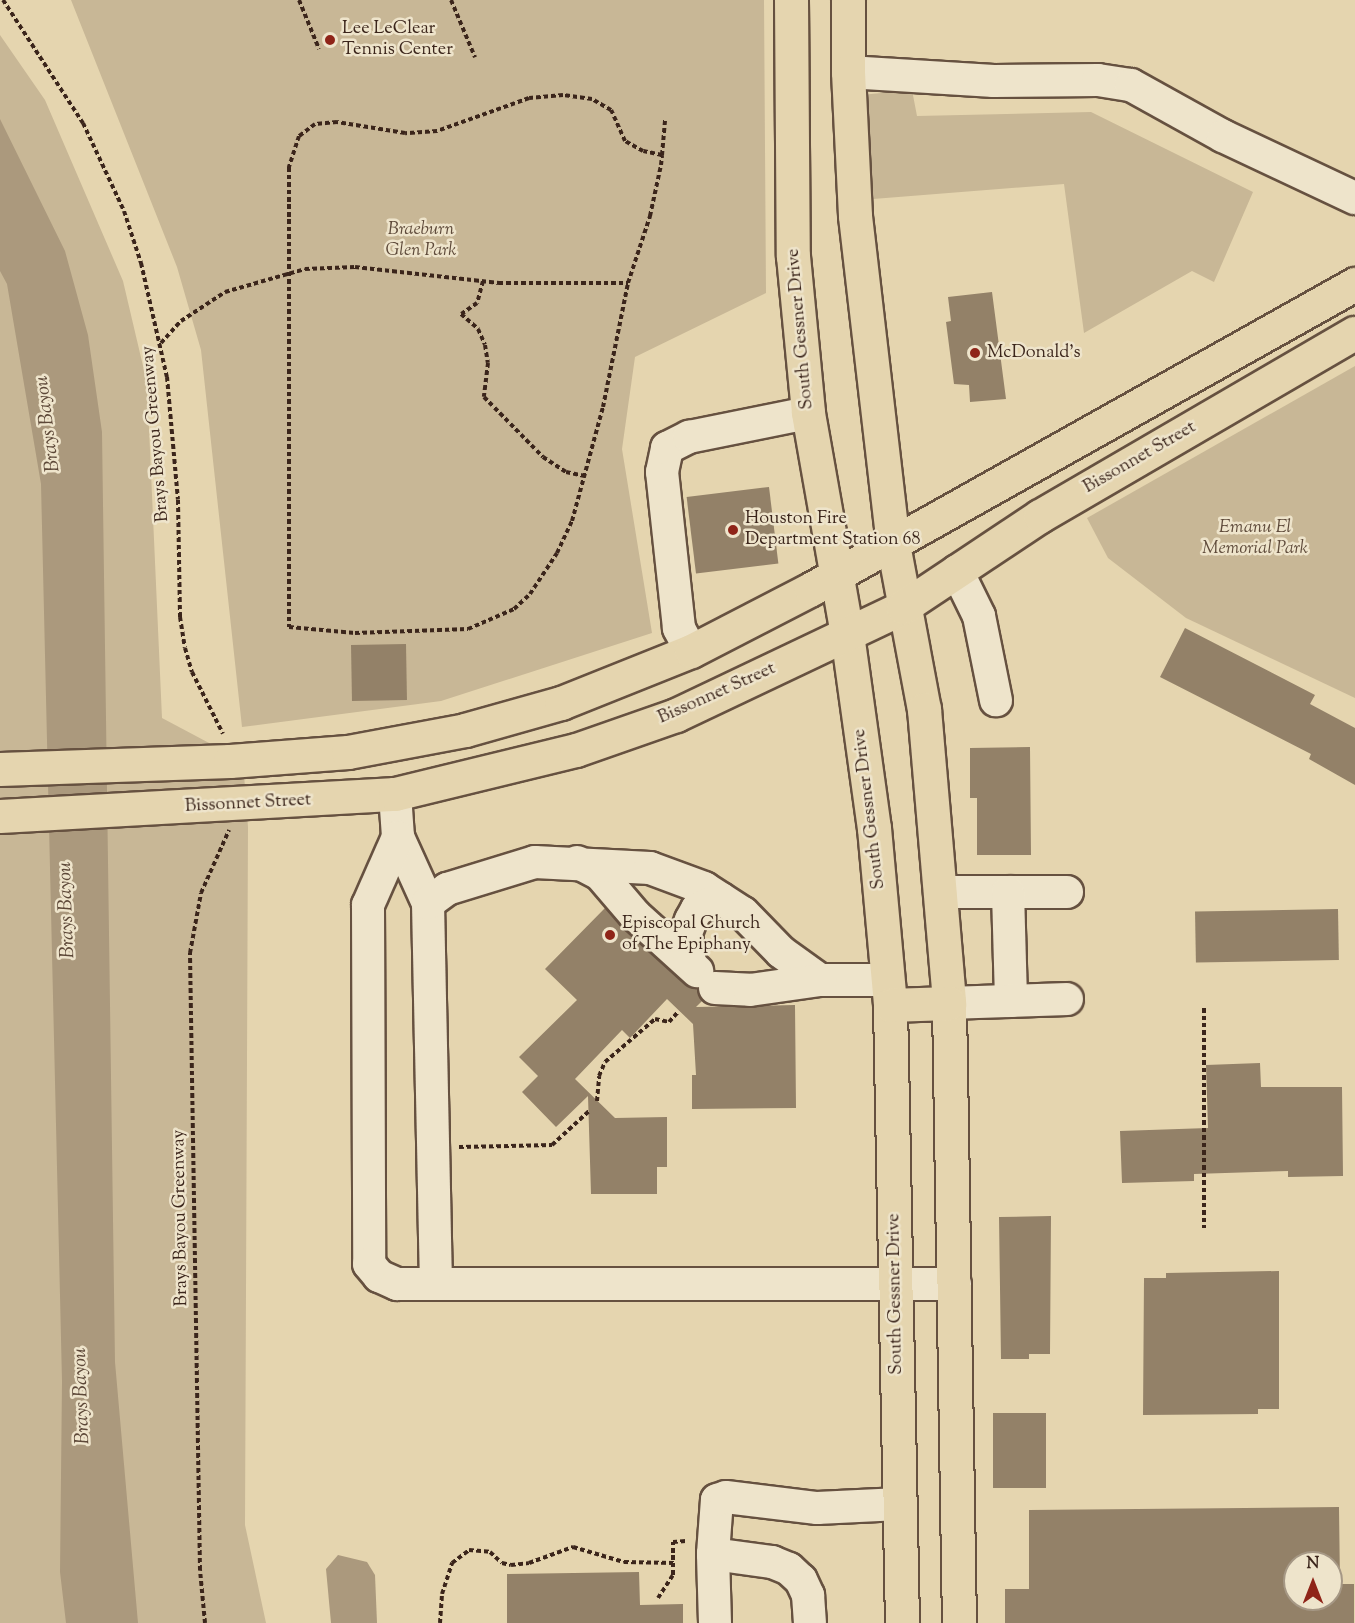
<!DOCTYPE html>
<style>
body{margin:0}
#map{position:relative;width:1355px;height:1623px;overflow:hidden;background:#e5d5af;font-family:"Sorts Mill Goudy",serif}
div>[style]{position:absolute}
.green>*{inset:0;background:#c8b796}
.water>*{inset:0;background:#ab997d}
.building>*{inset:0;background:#938168;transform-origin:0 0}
.path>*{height:4px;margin-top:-2px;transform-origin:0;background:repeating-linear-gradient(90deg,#3b251b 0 4.5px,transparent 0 7.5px)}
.roads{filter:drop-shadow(2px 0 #665140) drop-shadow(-2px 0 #665140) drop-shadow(0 2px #665140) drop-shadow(0 -2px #665140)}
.minor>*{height:32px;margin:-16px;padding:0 16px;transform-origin:16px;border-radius:16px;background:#eee4cb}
.major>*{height:33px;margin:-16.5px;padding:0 16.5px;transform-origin:16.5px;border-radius:16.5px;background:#e5d5af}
.dots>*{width:16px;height:16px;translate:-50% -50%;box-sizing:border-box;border:3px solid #eee4cb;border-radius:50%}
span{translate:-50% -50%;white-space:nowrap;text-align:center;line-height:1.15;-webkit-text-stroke:5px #eee4cb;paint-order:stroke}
.poi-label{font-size:18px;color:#3b251b}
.left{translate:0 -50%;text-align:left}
.park-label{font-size:18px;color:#5e4a3a;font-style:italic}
.street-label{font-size:18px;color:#3b251b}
.water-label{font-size:20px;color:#5d4838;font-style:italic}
.north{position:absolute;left:1283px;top:1551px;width:60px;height:60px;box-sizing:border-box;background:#eee4cb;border:2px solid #a69885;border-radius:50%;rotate:0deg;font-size:16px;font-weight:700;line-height:24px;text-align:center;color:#3b251b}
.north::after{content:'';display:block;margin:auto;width:21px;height:27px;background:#8f2418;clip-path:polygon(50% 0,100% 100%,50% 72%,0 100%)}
</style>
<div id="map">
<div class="green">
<i style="clip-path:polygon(71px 0,764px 0,766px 293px,635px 357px,622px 449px,652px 633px,441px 701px,242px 727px,201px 350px,177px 267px)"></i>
<i style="clip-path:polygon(0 35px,45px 100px,123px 281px,147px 383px,162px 718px,243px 761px,248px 827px,245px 1525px,266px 1623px,0 1623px)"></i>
<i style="clip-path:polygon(912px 90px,917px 116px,1091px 112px,1253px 192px,1214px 282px,1192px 271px,1084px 333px,1064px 184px,873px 199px,861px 95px)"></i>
<i style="clip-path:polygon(1355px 366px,1355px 698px,1186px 618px,1108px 558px,1087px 518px)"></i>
</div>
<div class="water">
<i style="clip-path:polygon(0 119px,65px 251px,88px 335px,102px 432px,115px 1362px,138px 1623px,66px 1623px,60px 1572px,62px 1381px,41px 484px,7px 284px,0 271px)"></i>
<i style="clip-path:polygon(338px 1555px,367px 1562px,375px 1575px,377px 1623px,331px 1623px,326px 1569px)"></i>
</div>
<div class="building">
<i style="clip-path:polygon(992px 292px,1006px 399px,970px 402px,969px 385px,954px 384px,946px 322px,951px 321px,948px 297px)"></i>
<i style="left:769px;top:487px;width:77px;height:83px;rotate:83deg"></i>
<i style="clip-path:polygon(1185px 628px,1315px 695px,1310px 704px,1355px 728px,1355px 785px,1309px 759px,1311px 754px,1160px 677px)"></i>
<i style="left:406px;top:644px;width:56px;height:55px;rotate:89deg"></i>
<i style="clip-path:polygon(1030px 747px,1031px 855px,977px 855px,977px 798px,970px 798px,970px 748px)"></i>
<i style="clip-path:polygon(605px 908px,685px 984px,697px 988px,703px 1000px,696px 1007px,795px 1005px,796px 1108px,692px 1109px,692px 1075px,696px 1075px,693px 1024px,667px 999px,630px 1038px,622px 1030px,575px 1079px,615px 1118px,667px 1117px,667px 1167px,657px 1167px,657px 1194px,591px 1194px,588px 1096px,556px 1127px,522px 1092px,538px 1076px,519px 1057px,577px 1000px,545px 969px)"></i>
<i style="left:1338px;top:909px;width:51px;height:143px;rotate:89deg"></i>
<i style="clip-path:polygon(1260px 1063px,1261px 1087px,1342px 1087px,1343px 1176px,1288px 1177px,1288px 1171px,1194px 1174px,1194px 1181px,1122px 1183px,1120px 1131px,1208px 1128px,1206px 1065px)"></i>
<i style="clip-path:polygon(1051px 1216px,1050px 1354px,1029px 1354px,1029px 1359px,1001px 1359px,999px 1217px)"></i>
<i style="clip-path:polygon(1279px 1271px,1279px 1409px,1258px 1409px,1258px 1414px,1143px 1415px,1144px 1278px,1166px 1278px,1166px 1273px)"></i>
<i style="left:993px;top:1413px;width:53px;height:75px"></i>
<i style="clip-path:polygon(evenodd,1339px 1507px,1340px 1584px,1354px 1584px,1354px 1623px,1005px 1623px,1005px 1589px,1029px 1589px,1029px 1510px,1339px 1507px,1295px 1563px,1331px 1563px,1331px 1599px,1295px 1599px,1295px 1563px)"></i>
<i style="clip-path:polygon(639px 1572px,640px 1605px,683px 1604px,683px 1623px,507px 1623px,507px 1574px)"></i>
</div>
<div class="path">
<i style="left:3px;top:0;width:147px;rotate:57deg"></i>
<i style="left:83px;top:123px;width:97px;rotate:65deg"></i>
<i style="left:124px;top:211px;width:55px;rotate:71.9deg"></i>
<i style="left:141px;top:263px;width:117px;rotate:77.2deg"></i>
<i style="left:167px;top:377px;width:123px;rotate:84.9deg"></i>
<i style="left:178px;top:500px;width:117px;rotate:89deg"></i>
<i style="left:180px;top:617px;width:31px;rotate:81deg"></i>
<i style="left:185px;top:648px;width:25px;rotate:74deg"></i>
<i style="left:192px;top:672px;width:69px;rotate:63.4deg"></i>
<i style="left:299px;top:0;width:53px;rotate:67.8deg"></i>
<i style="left:451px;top:0;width:62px;rotate:67.2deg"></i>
<i style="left:662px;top:155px;width:19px;rotate:-168deg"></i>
<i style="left:643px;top:151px;width:21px;rotate:-151deg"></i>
<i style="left:625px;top:141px;width:34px;rotate:-114deg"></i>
<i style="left:611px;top:110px;width:22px;rotate:-150deg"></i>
<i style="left:592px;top:99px;width:29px;rotate:-172deg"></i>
<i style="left:563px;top:95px;width:34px;rotate:175deg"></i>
<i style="left:529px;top:98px;width:98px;rotate:160.3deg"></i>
<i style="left:437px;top:131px;width:32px;rotate:176deg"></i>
<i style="left:405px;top:133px;width:69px;rotate:-170.8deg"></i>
<i style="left:337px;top:122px;width:22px;rotate:175deg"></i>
<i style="left:315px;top:124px;width:20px;rotate:143deg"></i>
<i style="left:299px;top:136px;width:33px;rotate:108deg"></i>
<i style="left:289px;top:167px;width:460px;rotate:90deg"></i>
<i style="left:289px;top:627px;width:66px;rotate:5.2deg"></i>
<i style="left:355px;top:633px;width:113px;rotate:-2deg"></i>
<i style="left:468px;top:629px;width:50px;rotate:-23.5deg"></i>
<i style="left:514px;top:609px;width:22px;rotate:-43deg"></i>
<i style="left:530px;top:594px;width:49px;rotate:-56.6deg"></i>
<i style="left:557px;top:553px;width:35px;rotate:-65deg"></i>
<i style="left:572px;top:521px;width:118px;rotate:-74.8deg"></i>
<i style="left:603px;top:407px;width:126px;rotate:-78.6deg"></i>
<i style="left:628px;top:283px;width:71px;rotate:-71.8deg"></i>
<i style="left:650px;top:216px;width:52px;rotate:-77.8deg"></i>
<i style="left:661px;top:165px;width:10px;rotate:-84deg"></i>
<i style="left:662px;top:155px;width:36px;rotate:-85deg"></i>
<i style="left:483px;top:281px;width:23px;rotate:105deg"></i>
<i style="left:477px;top:303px;width:19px;rotate:145deg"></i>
<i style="left:461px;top:314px;width:23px;rotate:41deg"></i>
<i style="left:478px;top:329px;width:17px;rotate:66deg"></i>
<i style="left:485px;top:345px;width:18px;rotate:81deg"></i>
<i style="left:488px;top:363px;width:34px;rotate:97deg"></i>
<i style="left:484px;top:397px;width:84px;rotate:45.5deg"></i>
<i style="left:543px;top:457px;width:27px;rotate:33deg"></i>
<i style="left:566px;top:472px;width:19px;rotate:12deg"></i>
<i style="left:161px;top:343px;width:30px;rotate:-48deg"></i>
<i style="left:181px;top:321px;width:53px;rotate:-33.4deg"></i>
<i style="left:225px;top:292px;width:83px;rotate:-16deg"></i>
<i style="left:305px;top:269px;width:50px;rotate:-2.3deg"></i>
<i style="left:355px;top:267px;width:145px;rotate:6.3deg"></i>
<i style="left:499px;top:283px;width:129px"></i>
<i style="left:1204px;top:1008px;width:220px;rotate:90deg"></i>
<i style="left:597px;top:1101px;width:25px;rotate:-85deg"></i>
<i style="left:599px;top:1076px;width:15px;rotate:-67deg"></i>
<i style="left:605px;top:1062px;width:66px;rotate:-40.7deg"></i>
<i style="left:655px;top:1019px;width:14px;rotate:12deg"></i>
<i style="left:669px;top:1022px;width:15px;rotate:-48deg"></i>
<i style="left:459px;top:1147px;width:93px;rotate:-1.2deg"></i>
<i style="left:552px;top:1145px;width:50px;rotate:-42.6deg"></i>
<i style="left:658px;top:1598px;width:27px;rotate:-57deg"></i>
<i style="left:673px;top:1575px;width:33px;rotate:-90deg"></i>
<i style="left:673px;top:1542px;width:13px;rotate:-4deg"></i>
<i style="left:205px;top:1623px;width:53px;rotate:-95.4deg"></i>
<i style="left:200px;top:1570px;width:617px;rotate:-90.93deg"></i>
<i style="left:190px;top:953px;width:61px;rotate:-79.6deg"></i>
<i style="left:201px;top:893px;width:69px;rotate:-66deg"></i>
<i style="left:440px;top:1623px;width:29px;rotate:-86deg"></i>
<i style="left:442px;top:1594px;width:33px;rotate:-72deg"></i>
<i style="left:452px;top:1563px;width:21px;rotate:-37deg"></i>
<i style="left:469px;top:1550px;width:21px;rotate:5deg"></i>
<i style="left:490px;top:1552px;width:16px;rotate:43deg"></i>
<i style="left:502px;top:1563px;width:9px;rotate:13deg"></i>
<i style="left:511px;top:1565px;width:18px;rotate:-6deg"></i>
<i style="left:529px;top:1563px;width:47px;rotate:-20deg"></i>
<i style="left:573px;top:1547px;width:53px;rotate:16.4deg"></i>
<i style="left:624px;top:1562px;width:50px;rotate:1.1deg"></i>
</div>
<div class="roads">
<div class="minor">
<i style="left:848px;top:72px;width:146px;rotate:3.5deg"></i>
<i style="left:994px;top:81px;width:104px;rotate:-0.6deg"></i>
<i style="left:1098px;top:80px;width:33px;rotate:9deg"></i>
<i style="left:1131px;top:85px;width:105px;rotate:29deg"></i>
<i style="left:1223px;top:136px;width:146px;rotate:25.2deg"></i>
<i style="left:957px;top:571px;width:50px;rotate:63.9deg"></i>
<i style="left:979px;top:616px;width:86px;rotate:78.6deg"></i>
<i style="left:691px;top:651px;width:26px;rotate:-118deg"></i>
<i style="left:679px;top:628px;width:157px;rotate:-96.2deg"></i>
<i style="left:662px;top:472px;width:25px;rotate:-78deg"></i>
<i style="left:667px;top:448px;width:25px;rotate:-27deg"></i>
<i style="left:689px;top:437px;width:121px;rotate:-11.4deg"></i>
<i style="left:395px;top:794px;width:43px;rotate:86deg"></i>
<i style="left:398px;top:837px;width:72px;rotate:65.6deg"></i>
<i style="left:428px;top:903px;width:381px;rotate:88.8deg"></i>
<i style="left:436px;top:1284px;width:519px"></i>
<i style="left:398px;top:837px;width:74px;rotate:113.8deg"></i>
<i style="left:368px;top:905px;width:359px;rotate:89.8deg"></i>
<i style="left:369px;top:1264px;width:16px;rotate:50deg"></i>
<i style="left:379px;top:1276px;width:20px;rotate:24deg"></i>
<i style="left:397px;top:1284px;width:39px"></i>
<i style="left:577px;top:862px;width:26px;rotate:28deg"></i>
<i style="left:600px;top:874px;width:54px;rotate:49.5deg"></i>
<i style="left:635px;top:915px;width:84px;rotate:42.1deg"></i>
<i style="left:940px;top:892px;width:127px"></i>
<i style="left:1008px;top:892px;width:109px;rotate:88.4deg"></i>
<i style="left:428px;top:903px;width:24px;rotate:-36deg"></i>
<i style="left:447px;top:889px;width:92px;rotate:-17.1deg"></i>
<i style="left:535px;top:862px;width:115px;rotate:3deg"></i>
<i style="left:650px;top:868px;width:58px;rotate:20.3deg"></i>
<i style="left:704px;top:888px;width:46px;rotate:32.7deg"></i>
<i style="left:743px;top:913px;width:54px;rotate:45.7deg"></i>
<i style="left:781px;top:952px;width:48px;rotate:35.7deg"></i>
<i style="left:820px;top:980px;width:68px"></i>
<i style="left:690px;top:963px;width:30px;rotate:-98deg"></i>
<i style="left:686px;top:933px;width:14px;rotate:-69deg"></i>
<i style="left:691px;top:920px;width:13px;rotate:-61deg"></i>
<i style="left:697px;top:909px;width:26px;rotate:-23deg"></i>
<i style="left:715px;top:988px;width:35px;rotate:3deg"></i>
<i style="left:750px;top:990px;width:71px;rotate:-8.1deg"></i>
<i style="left:949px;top:1003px;width:118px;rotate:-1.9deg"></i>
<i style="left:713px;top:1554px;width:60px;rotate:7.7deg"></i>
<i style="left:772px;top:1562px;width:18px;rotate:22deg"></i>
<i style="left:789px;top:1569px;width:16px;rotate:43deg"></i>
<i style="left:801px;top:1580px;width:17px;rotate:65deg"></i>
<i style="left:808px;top:1595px;width:28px;rotate:86deg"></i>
<i style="left:715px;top:1623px;width:69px;rotate:-91.7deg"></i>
<i style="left:713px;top:1554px;width:54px;rotate:-85.8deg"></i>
<i style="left:717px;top:1500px;width:9px;rotate:-18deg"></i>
<i style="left:726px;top:1497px;width:92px;rotate:6.9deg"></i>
<i style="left:817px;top:1508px;width:83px;rotate:-2.8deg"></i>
</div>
<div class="major">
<i style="left:791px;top:0;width:256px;rotate:89.6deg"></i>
<i style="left:793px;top:256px;width:158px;rotate:84.5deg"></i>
<i style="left:808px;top:413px;width:224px;rotate:80deg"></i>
<i style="left:847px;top:634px;width:196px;rotate:82.1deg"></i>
<i style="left:874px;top:828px;width:178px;rotate:84.8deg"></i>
<i style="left:890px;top:1005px;width:618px;rotate:88.89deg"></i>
<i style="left:848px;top:0;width:72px;rotate:90deg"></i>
<i style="left:848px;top:72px;width:144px;rotate:87.2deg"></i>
<i style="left:855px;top:216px;width:330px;rotate:83.4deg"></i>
<i style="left:893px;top:544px;width:168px;rotate:79.4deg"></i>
<i style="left:924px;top:709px;width:295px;rotate:85.1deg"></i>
<i style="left:949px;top:1003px;width:620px;rotate:89.08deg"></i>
<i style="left:0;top:769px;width:230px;rotate:-2deg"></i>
<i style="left:230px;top:761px;width:118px;rotate:-4.4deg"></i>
<i style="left:348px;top:752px;width:119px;rotate:-10.6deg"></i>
<i style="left:465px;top:730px;width:100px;rotate:-15.7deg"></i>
<i style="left:561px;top:703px;width:140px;rotate:-21.8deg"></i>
<i style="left:691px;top:651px;width:135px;rotate:-27.3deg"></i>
<i style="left:811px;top:589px;width:624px;rotate:-29.28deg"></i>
<i style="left:0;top:816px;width:396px;rotate:-3.2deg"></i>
<i style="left:395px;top:794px;width:186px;rotate:-13.7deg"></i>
<i style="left:576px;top:750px;width:106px;rotate:-19.3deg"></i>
<i style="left:676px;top:715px;width:251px;rotate:-25.4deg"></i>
<i style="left:903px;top:607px;width:164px;rotate:-33.6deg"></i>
<i style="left:1040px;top:516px;width:364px;rotate:-30.2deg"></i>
<i style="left:890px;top:1005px;width:59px;rotate:-1.9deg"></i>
</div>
</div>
<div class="dots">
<i style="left:330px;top:40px;background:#8f2418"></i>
<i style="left:975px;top:353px;background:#8f2418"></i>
<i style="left:733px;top:530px;background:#8f2418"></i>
<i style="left:610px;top:935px;background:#8f2418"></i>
</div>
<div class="poi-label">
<span class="left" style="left:342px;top:40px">Lee LeClear<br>Tennis Center</span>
<span class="left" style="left:987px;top:353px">McDonald's</span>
<span class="left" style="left:745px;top:530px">Houston Fire<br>Department Station 68</span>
<span class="left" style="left:622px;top:935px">Episcopal Church<br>of The Epiphany</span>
</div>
<div class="park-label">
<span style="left:421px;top:241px">Braeburn<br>Glen Park</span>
<span style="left:1255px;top:539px">Emanu El<br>Memorial Park</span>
</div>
<div class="street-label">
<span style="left:801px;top:329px;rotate:-95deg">South Gessner Drive</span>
<span style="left:156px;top:434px;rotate:-95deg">Brays Bayou Greenway</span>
<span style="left:1140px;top:458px;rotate:-30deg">Bissonnet Street</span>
<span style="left:717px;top:694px;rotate:-24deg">Bissonnet Street</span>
<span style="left:248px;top:804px;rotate:-3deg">Bissonnet Street</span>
<span style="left:870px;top:809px;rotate:-97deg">South Gessner Drive</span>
<span style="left:181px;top:1218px;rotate:-91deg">Brays Bayou Greenway</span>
<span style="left:896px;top:1294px;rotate:-91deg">South Gessner Drive</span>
</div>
<div class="water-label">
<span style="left:48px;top:424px;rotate:-97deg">Brays Bayou</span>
<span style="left:67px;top:910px;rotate:-92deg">Brays Bayou</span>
<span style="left:82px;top:1396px;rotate:-92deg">Brays Bayou</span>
</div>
<div class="north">N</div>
</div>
